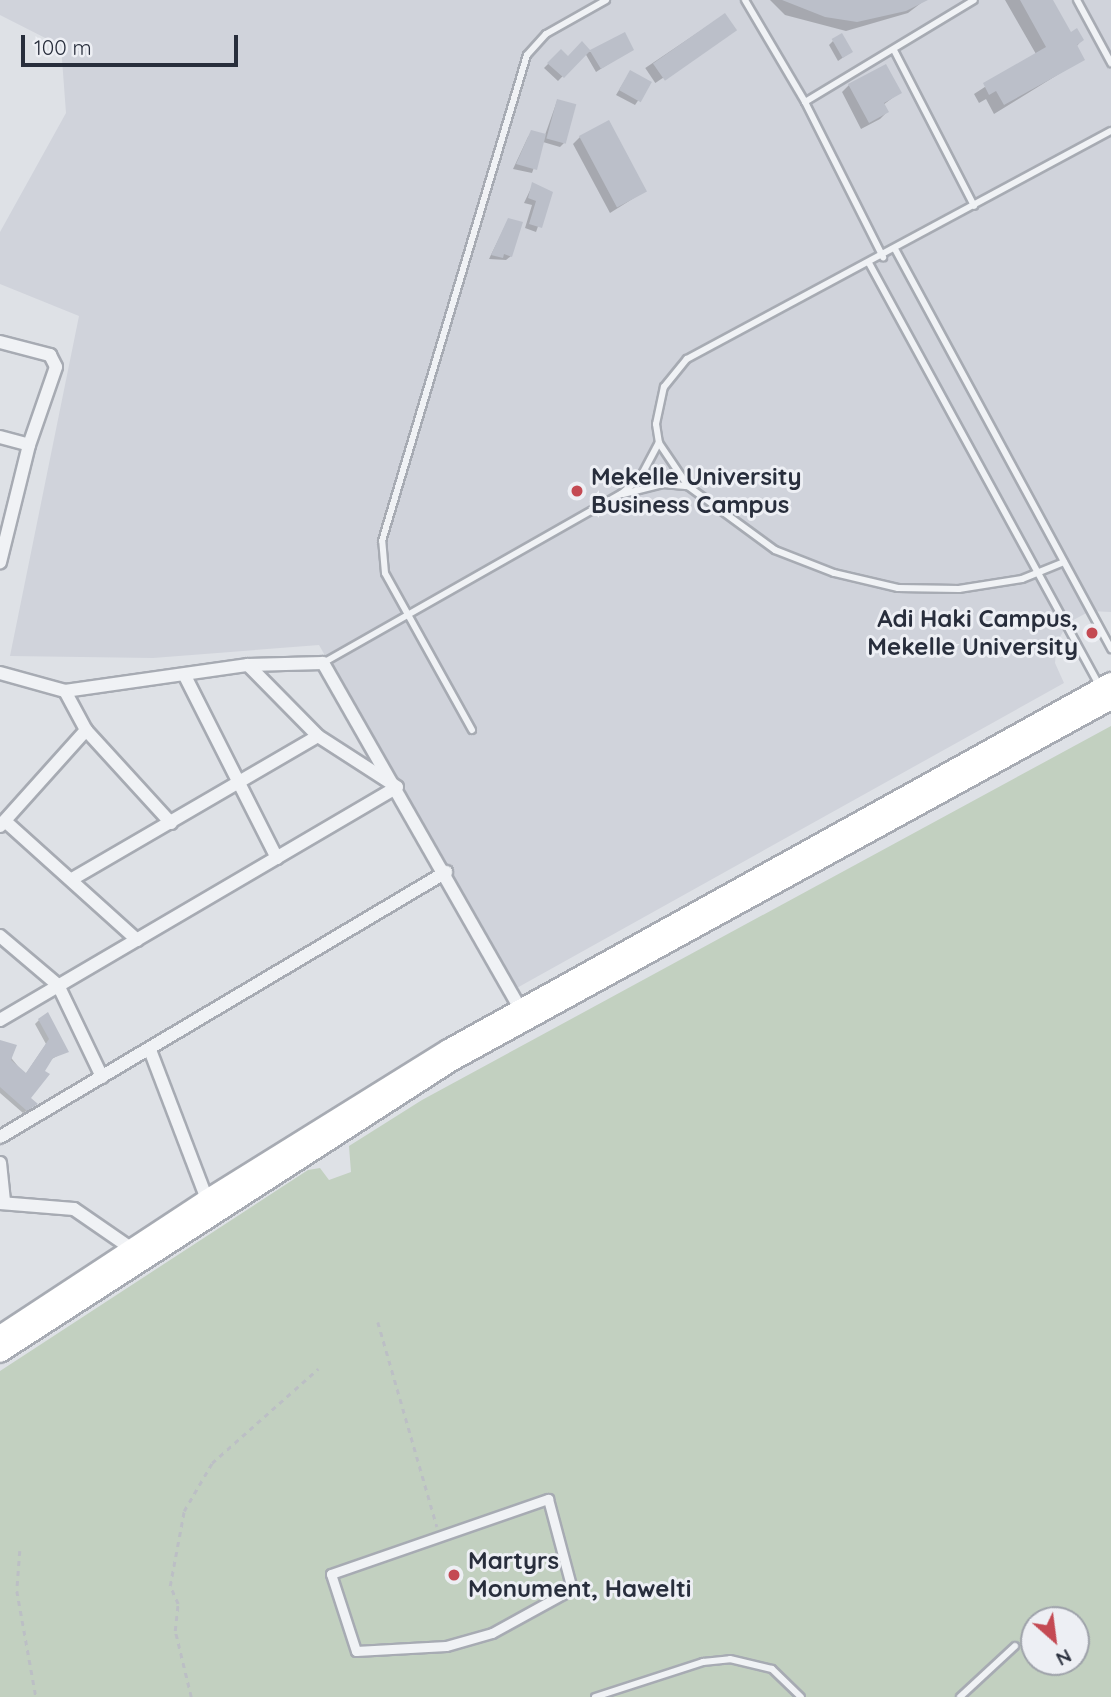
<!DOCTYPE html>
<style>
body{margin:0}
#map{position:relative;width:1111px;height:1697px;overflow:hidden;background:#dee1e6;font-family:Quicksand,sans-serif}
div>[style]{position:absolute}
.built>*{inset:0;background:#d0d3db}
.green>*{inset:0;background:#c2d0c0}
.shadow>*{inset:0;background:#0003;transform-origin:0 0}
.building>*{inset:0;background:#bbbfc9;transform-origin:0 0}
.path>*{height:2.5px;margin-top:-1.25px;transform-origin:0;background:repeating-linear-gradient(90deg,#bcbfc5 0 5px,transparent 0 10px)}
.roads{filter:drop-shadow(2px 0 #a7abb3) drop-shadow(-2px 0 #a7abb3) drop-shadow(0 2px #a7abb3) drop-shadow(0 -2px #a7abb3)}
.service>*{height:6px;margin:-3px;padding:0 3px;transform-origin:3px;border-radius:3px;background:#f0f2f5}
.pedestrian>*{height:9px;margin:-4.5px;padding:0 4.5px;transform-origin:4.5px;border-radius:4.5px;background:#f0f2f5}
.minor>*{height:12px;margin:-6px;padding:0 6px;transform-origin:6px;border-radius:6px;background:#f0f2f5}
.secondary>*{height:18px;margin:-9px;padding:0 9px;transform-origin:9px;border-radius:9px;background:#fff}
.dots>*{width:19px;height:19px;translate:-50% -50%;box-sizing:border-box;border:4px solid #edeff4;border-radius:50%}
span{translate:-50% -50%;white-space:nowrap;text-align:center;line-height:1.15;-webkit-text-stroke:6px #edeff4;paint-order:stroke}
.poi-label{font-size:24px;color:#282e3c;font-weight:700}
.left{translate:0 -50%;text-align:left}
.right{translate:-100% -50%;text-align:right}
.north{position:absolute;left:1020px;top:1606px;width:70px;height:70px;box-sizing:border-box;background:#edeff4;border:2px solid #9ea2aa;border-radius:50%;rotate:152deg;font-size:19px;font-weight:700;line-height:28px;text-align:center;color:#282e3c}
.north::after{content:'';display:block;margin:auto;width:24px;height:32px;background:#c44a53;clip-path:polygon(50% 0,100% 100%,50% 72%,0 100%)}
.scale{position:absolute;left:21px;top:35px;width:217px;height:32px;box-sizing:border-box;border:4px solid #282e3c;border-top:0;padding-left:9px;font-size:21px;line-height:24px;white-space:nowrap;color:#282e3c;-webkit-text-stroke:5px #edeff4;paint-order:stroke}
</style>
<div id="map">
<div class="built">
<i style="clip-path:polygon(0 0,1111px 0,1111px 612px,1090px 611px,1068px 623px,1057px 642px,1055px 663px,1064px 683px,515px 989px,319px 645px,153px 658px,10px 656px,79px 316px,0 284px,0 232px,66px 113px,61px 46px,0 15px)"></i>
</div>
<div class="green">
<i style="clip-path:polygon(evenodd,1111px 726px,1111px 1697px,0 1697px,0 1371px,308px 1170px,320px 1168px,329px 1180px,351px 1172px,349px 1146px,422px 1100px,1111px 726px,1034px 1620px,1076px 1620px,1076px 1662px,1034px 1662px,1034px 1620px)"></i>
</div>
<div class="shadow">
<i style="clip-path:polygon(770px 0,925px 0,908px 13px,846px 31px,785px 15px)"></i>
<i style="clip-path:polygon(1005px 0,1051px 0,1070px 34px,1082px 40px,1076px 47px,1083px 59px,994px 114px,986px 99px,979px 103px,974px 94px,1036px 54px)"></i>
<i style="left:724px;top:15px;width:18px;height:95px;rotate:56deg"></i>
<i style="clip-path:polygon(624px 35px,632px 49px,596px 72px,585px 53px,558px 81px,544px 68px,561px 51px,568px 59px,582px 44px,590px 52px)"></i>
<i style="clip-path:polygon(833px 41px,851px 52px,838px 61px,829px 45px)"></i>
<i style="clip-path:polygon(630px 72px,650px 83px,635px 105px,616px 95px)"></i>
<i style="clip-path:polygon(849px 85px,899px 93px,883px 105px,887px 112px,880px 119px,861px 129px,842px 92px)"></i>
<i style="clip-path:polygon(557px 101px,574px 106px,564px 143px,560px 147px,543px 142px,532px 173px,513px 169px,528px 137px,532px 132px,545px 135px)"></i>
<i style="clip-path:polygon(580px 137px,645px 191px,610px 213px,573px 144px)"></i>
<i style="clip-path:polygon(533px 184px,550px 193px,536px 232px,525px 228px,532px 205px,524px 203px)"></i>
<i style="clip-path:polygon(508px 220px,511px 256px,506px 260px,489px 259px)"></i>
<i style="clip-path:polygon(39px 1020px,66px 1051px,50px 1060px,29px 1098px,32px 1108px,23px 1113px,0 1093px,0 1044px,25px 1075px,46px 1044px,35px 1024px)"></i>
</div>
<div class="building">
<i style="clip-path:polygon(782px 0,928px 0,906px 11px,857px 22px,825px 17px)"></i>
<i style="clip-path:polygon(1020px 0,1053px 0,1071px 32px,1077px 28px,1084px 40px,1077px 45px,1085px 60px,1004px 105px,996px 91px,989px 95px,983px 83px,1046px 47px)"></i>
<i style="left:725px;top:13px;width:21px;height:88px;rotate:55deg"></i>
<i style="clip-path:polygon(625px 32px,634px 50px,601px 69px,590px 51px,564px 78px,547px 63px,561px 49px,568px 56px,582px 41px,590px 50px)"></i>
<i style="left:842px;top:33px;width:22px;height:12px;rotate:60deg"></i>
<i style="clip-path:polygon(886px 64px,902px 93px,884px 103px,889px 112px,869px 123px,848px 84px)"></i>
<i style="left:630px;top:70px;width:25px;height:23px;rotate:29deg"></i>
<i style="left:557px;top:99px;width:20px;height:41px;rotate:15deg"></i>
<i style="left:609px;top:120px;width:81px;height:34px;rotate:62deg"></i>
<i style="clip-path:polygon(531px 130px,546px 134px,537px 170px,516px 164px)"></i>
<i style="clip-path:polygon(532px 182px,553px 192px,542px 228px,529px 224px,536px 201px,528px 198px)"></i>
<i style="clip-path:polygon(508px 218px,523px 222px,512px 257px,504px 254px,503px 258px,491px 255px)"></i>
<i style="clip-path:polygon(48px 1012px,69px 1052px,53px 1058px,45px 1071px,50px 1074px,31px 1098px,38px 1104px,27px 1111px,0 1087px,0 1040px,17px 1045px,11px 1060px,26px 1073px,49px 1039px,38px 1019px)"></i>
</div>
<div class="path">
<i style="left:378px;top:1322px;width:213px;rotate:73.9deg"></i>
<i style="left:20px;top:1551px;width:40px;rotate:94.3deg"></i>
<i style="left:17px;top:1591px;width:108px;rotate:79.8deg"></i>
<i style="left:191px;top:1697px;width:68px;rotate:-103.6deg"></i>
<i style="left:175px;top:1631px;width:27px;rotate:-84deg"></i>
<i style="left:178px;top:1604px;width:20px;rotate:-114deg"></i>
<i style="left:170px;top:1586px;width:76px;rotate:-79.4deg"></i>
<i style="left:184px;top:1511px;width:56px;rotate:-59.7deg"></i>
<i style="left:212px;top:1463px;width:142px;rotate:-41.6deg"></i>
</div>
<div class="roads">
<div class="service">
<i style="left:745px;top:0;width:118px;rotate:59.5deg"></i>
<i style="left:805px;top:102px;width:174px;rotate:63.3deg"></i>
<i style="left:1077px;top:0;width:72px;rotate:61.6deg"></i>
<i style="left:895px;top:52px;width:173px;rotate:62.8deg"></i>
<i style="left:805px;top:102px;width:197px;rotate:-31.1deg"></i>
<i style="left:895px;top:249px;width:455px;rotate:61.6deg"></i>
<i style="left:869px;top:263px;width:481px;rotate:61.4deg"></i>
<i style="left:623px;top:494px;width:41px;rotate:-14deg"></i>
<i style="left:663px;top:484px;width:25px;rotate:5deg"></i>
<i style="left:1064px;top:562px;width:45px;rotate:158deg"></i>
<i style="left:1022px;top:579px;width:64px;rotate:171deg"></i>
<i style="left:959px;top:589px;width:61px;rotate:-179.1deg"></i>
<i style="left:898px;top:588px;width:66px;rotate:-166.8deg"></i>
<i style="left:834px;top:573px;width:63px;rotate:-158.7deg"></i>
<i style="left:775px;top:550px;width:108px;rotate:-143.7deg"></i>
<i style="left:688px;top:486px;width:52px;rotate:-124deg"></i>
<i style="left:659px;top:443px;width:19px;rotate:-99deg"></i>
<i style="left:656px;top:424px;width:38px;rotate:-78deg"></i>
<i style="left:664px;top:387px;width:36px;rotate:-51deg"></i>
<i style="left:687px;top:359px;width:481px;rotate:-28.3deg"></i>
<i style="left:323px;top:663px;width:343px;rotate:-29.6deg"></i>
<i style="left:621px;top:494px;width:25px;rotate:-40deg"></i>
<i style="left:640px;top:478px;width:40px;rotate:-62deg"></i>
<i style="left:472px;top:730px;width:179px;rotate:-119deg"></i>
<i style="left:385px;top:573px;width:32px;rotate:-95deg"></i>
<i style="left:382px;top:541px;width:507px;rotate:-73.39deg"></i>
<i style="left:527px;top:55px;width:28px;rotate:-48deg"></i>
<i style="left:546px;top:34px;width:69px;rotate:-29.5deg"></i>
<i style="left:595px;top:1697px;width:114px;rotate:-18deg"></i>
<i style="left:703px;top:1662px;width:27px;rotate:-6deg"></i>
<i style="left:730px;top:1659px;width:43px;rotate:13.4deg"></i>
<i style="left:772px;top:1669px;width:40px;rotate:44deg"></i>
<i style="left:960px;top:1697px;width:75px;rotate:-42.8deg"></i>
</div>
<div class="pedestrian">
<i style="left:548px;top:1499px;width:93px;rotate:75.1deg"></i>
<i style="left:572px;top:1589px;width:91px;rotate:151.2deg"></i>
<i style="left:492px;top:1633px;width:48px;rotate:164.2deg"></i>
<i style="left:446px;top:1646px;width:90px;rotate:176.8deg"></i>
<i style="left:356px;top:1651px;width:81px;rotate:-108deg"></i>
<i style="left:331px;top:1574px;width:230px;rotate:-19.1deg"></i>
</div>
<div class="minor">
<i style="left:0;top:342px;width:52px;rotate:14.6deg"></i>
<i style="left:50px;top:355px;width:13px;rotate:63deg"></i>
<i style="left:56px;top:367px;width:83px;rotate:109.1deg"></i>
<i style="left:29px;top:445px;width:121px;rotate:103.9deg"></i>
<i style="left:0;top:437px;width:30px;rotate:15deg"></i>
<i style="left:0;top:673px;width:67px;rotate:15.5deg"></i>
<i style="left:65px;top:691px;width:185px;rotate:-8.1deg"></i>
<i style="left:248px;top:665px;width:75px;rotate:-1.5deg"></i>
<i style="left:323px;top:663px;width:397px;rotate:60.3deg"></i>
<i style="left:185px;top:676px;width:204px;rotate:63.2deg"></i>
<i style="left:65px;top:691px;width:44px;rotate:61.7deg"></i>
<i style="left:86px;top:730px;width:126px;rotate:47.6deg"></i>
<i style="left:5px;top:821px;width:178px;rotate:42deg"></i>
<i style="left:0;top:826px;width:129px;rotate:-48.1deg"></i>
<i style="left:74px;top:878px;width:282px;rotate:-30.2deg"></i>
<i style="left:0;top:936px;width:76px;rotate:40.2deg"></i>
<i style="left:58px;top:985px;width:102px;rotate:64.4deg"></i>
<i style="left:0;top:1020px;width:460px;rotate:-30.4deg"></i>
<i style="left:397px;top:787px;width:94px;rotate:-147.2deg"></i>
<i style="left:318px;top:736px;width:100px;rotate:-134.6deg"></i>
<i style="left:150px;top:1050px;width:160px;rotate:69.1deg"></i>
<i style="left:0;top:1137px;width:519px;rotate:-30.72deg"></i>
<i style="left:0;top:1163px;width:39px;rotate:84deg"></i>
<i style="left:0;top:1203px;width:74px;rotate:4.6deg"></i>
<i style="left:74px;top:1209px;width:70px;rotate:34.6deg"></i>
</div>
<div class="secondary">
<i style="left:0;top:1335px;width:248px;rotate:-33.3deg"></i>
<i style="left:207px;top:1199px;width:284px;rotate:-31.9deg"></i>
<i style="left:448px;top:1049px;width:758px;rotate:-28.97deg"></i>
<i style="left:0;top:1353px;width:537px;rotate:-32.83deg"></i>
<i style="left:451px;top:1062px;width:753px;rotate:-28.74deg"></i>
</div>
</div>
<div class="dots">
<i style="left:577px;top:491px;background:#c44a53"></i>
<i style="left:1092px;top:633px;background:#c44a53"></i>
<i style="left:454px;top:1575px;background:#c44a53"></i>
</div>
<div class="poi-label">
<span class="left" style="left:591px;top:491px">Mekelle University<br>Business Campus</span>
<span class="right" style="left:1078px;top:633px">Adi Haki Campus,<br>Mekelle University</span>
<span class="left" style="left:468px;top:1575px">Martyrs<br>Monument, Hawelti</span>
</div>
<div class="north">N</div>
<div class="scale">100 m</div>
</div>
